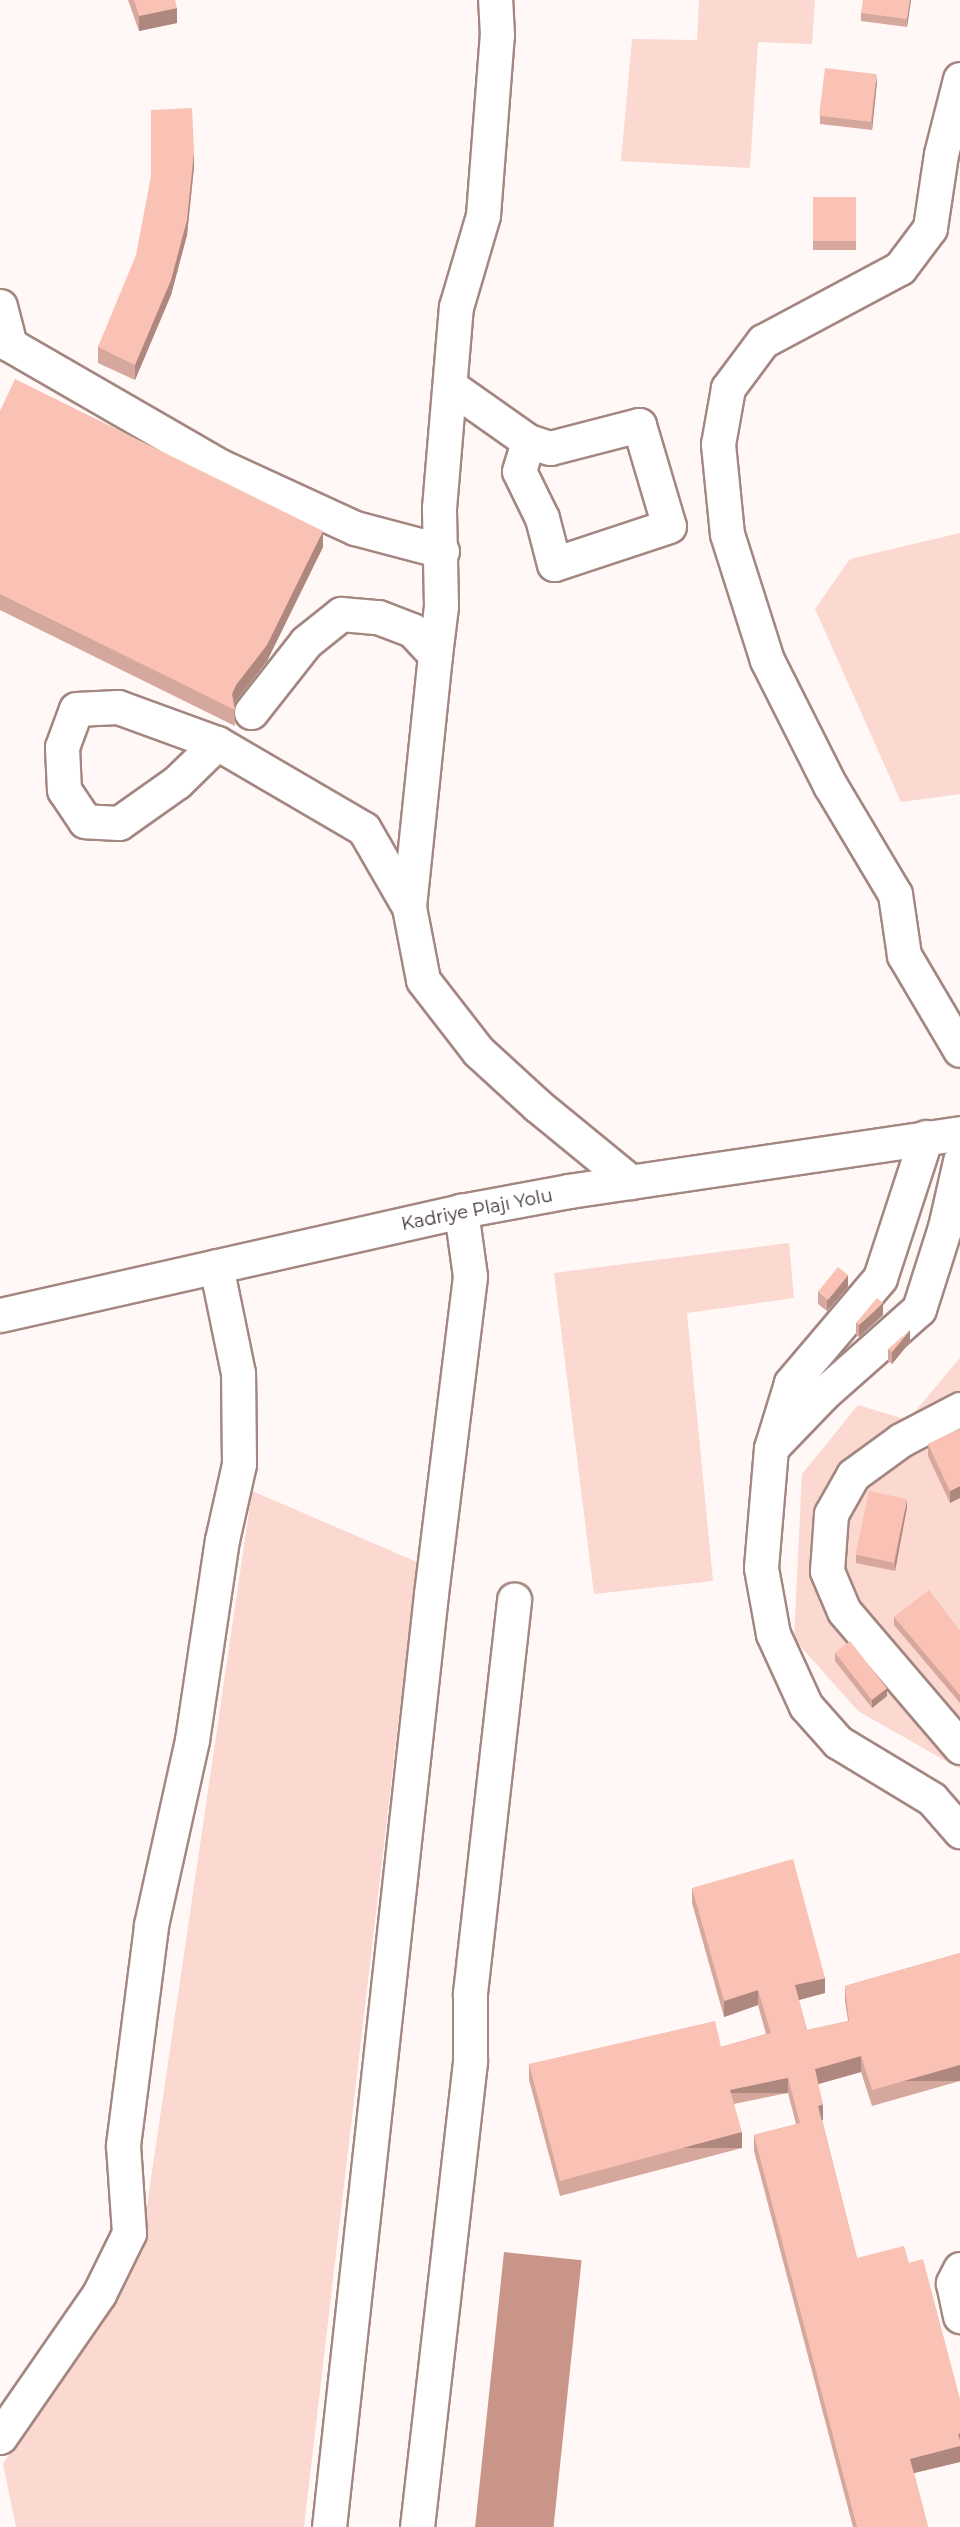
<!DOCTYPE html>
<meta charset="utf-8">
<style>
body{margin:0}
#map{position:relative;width:960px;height:2527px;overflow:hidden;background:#fff8f6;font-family:Montserrat,sans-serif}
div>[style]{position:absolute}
.green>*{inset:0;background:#fbd8d0}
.water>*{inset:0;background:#c99588;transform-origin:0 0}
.roads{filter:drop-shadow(2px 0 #a38780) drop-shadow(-2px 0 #a38780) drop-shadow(0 2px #a38780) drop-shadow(0 -2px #a38780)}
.minor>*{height:33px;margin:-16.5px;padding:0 16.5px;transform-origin:16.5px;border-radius:16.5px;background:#fff}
.wall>*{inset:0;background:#d6a79c;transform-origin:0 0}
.shaded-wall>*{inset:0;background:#ae887f;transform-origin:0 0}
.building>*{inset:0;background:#f9c2b5;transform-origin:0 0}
span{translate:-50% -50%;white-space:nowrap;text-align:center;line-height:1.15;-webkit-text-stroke:4.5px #fff;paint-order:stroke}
.street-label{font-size:18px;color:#3d312e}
</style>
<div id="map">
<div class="green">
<i style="clip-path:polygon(699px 0,815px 0,812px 44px,758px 42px,750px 168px,621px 161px,632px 39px,697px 40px)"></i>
<i style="clip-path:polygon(960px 533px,960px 794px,901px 802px,815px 609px,850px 559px)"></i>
<i style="clip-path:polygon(789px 1243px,794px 1298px,687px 1313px,713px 1581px,594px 1594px,554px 1273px)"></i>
<i style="clip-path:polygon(960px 1358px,960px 1769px,858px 1711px,794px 1639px,802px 1474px,858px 1405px,908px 1420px)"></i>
<i style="clip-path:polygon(252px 1491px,417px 1562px,304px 2527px,16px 2527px,3px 2464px,141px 2247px)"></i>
</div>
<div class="water">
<i style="left:504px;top:2252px;width:78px;height:277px;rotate:6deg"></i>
</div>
<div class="roads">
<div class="minor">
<i style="left:960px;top:79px;width:77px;rotate:104.2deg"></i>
<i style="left:941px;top:154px;width:75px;rotate:98.5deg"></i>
<i style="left:930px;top:228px;width:50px;rotate:126.9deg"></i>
<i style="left:900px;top:268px;width:155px;rotate:151.9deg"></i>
<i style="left:763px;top:341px;width:59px;rotate:126.7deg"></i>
<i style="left:728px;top:388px;width:57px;rotate:100.1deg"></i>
<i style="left:718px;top:444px;width:90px;rotate:84.3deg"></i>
<i style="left:727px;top:534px;width:132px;rotate:72.4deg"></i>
<i style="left:767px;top:660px;width:140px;rotate:63.3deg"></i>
<i style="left:830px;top:785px;width:127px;rotate:59.2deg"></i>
<i style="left:895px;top:894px;width:62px;rotate:81.6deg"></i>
<i style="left:904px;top:955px;width:110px;rotate:59.5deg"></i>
<i style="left:0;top:306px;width:40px;rotate:75.6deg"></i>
<i style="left:0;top:339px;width:254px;rotate:30deg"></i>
<i style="left:220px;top:466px;width:149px;rotate:24.7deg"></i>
<i style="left:355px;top:528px;width:90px;rotate:14.8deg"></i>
<i style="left:450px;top:386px;width:95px;rotate:35.2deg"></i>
<i style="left:528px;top:441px;width:23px;rotate:18deg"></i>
<i style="left:550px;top:448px;width:92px;rotate:-14.5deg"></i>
<i style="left:639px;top:425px;width:105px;rotate:73.5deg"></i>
<i style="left:669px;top:526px;width:121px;rotate:161.7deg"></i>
<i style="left:554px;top:564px;width:48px;rotate:-104.6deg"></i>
<i style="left:542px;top:518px;width:52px;rotate:-116.1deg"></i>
<i style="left:519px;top:471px;width:31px;rotate:-73deg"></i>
<i style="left:435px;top:655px;width:49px;rotate:-83deg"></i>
<i style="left:441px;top:606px;width:98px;rotate:-91.2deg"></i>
<i style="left:439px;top:508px;width:202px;rotate:-85.2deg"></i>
<i style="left:456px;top:307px;width:96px;rotate:-73.6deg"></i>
<i style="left:483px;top:215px;width:181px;rotate:-85.6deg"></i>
<i style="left:497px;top:35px;width:35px;rotate:-93deg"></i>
<i style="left:251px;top:712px;width:89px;rotate:-51.8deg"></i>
<i style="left:306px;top:642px;width:45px;rotate:-38.7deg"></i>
<i style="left:341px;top:614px;width:37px;rotate:5deg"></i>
<i style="left:378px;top:617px;width:36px;rotate:21deg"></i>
<i style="left:412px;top:630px;width:34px;rotate:47deg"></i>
<i style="left:435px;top:655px;width:253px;rotate:95.9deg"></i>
<i style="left:409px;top:907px;width:74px;rotate:79.1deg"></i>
<i style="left:423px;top:980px;width:90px;rotate:52.2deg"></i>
<i style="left:478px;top:1051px;width:81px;rotate:42.5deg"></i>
<i style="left:538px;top:1106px;width:120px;rotate:39.3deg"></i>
<i style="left:217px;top:743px;width:56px;rotate:135.7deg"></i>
<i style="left:177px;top:782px;width:71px;rotate:144.7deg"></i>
<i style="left:119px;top:823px;width:34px;rotate:-177deg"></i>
<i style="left:85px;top:821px;width:37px;rotate:-124deg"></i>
<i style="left:64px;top:790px;width:43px;rotate:-92.7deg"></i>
<i style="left:62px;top:747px;width:40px;rotate:-69.8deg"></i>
<i style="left:76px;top:709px;width:42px;rotate:-2.7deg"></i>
<i style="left:118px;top:707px;width:105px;rotate:20deg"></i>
<i style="left:217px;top:743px;width:170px;rotate:30.3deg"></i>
<i style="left:364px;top:829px;width:90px;rotate:60deg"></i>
<i style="left:926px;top:1137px;width:148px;rotate:108.1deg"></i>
<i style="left:880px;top:1278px;width:138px;rotate:130.3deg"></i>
<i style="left:791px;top:1383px;width:68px;rotate:107.1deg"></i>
<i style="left:771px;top:1448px;width:75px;rotate:-46.1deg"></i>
<i style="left:823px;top:1394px;width:128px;rotate:-41.5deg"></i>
<i style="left:919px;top:1309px;width:86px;rotate:-72.4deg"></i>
<i style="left:945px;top:1227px;width:68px;rotate:-77.2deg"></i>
<i style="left:0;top:1315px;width:473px;rotate:-12.7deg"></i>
<i style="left:461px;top:1211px;width:110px;rotate:-10.5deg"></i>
<i style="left:569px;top:1191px;width:395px;rotate:-8.4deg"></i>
<i style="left:960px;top:1409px;width:67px;rotate:152.3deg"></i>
<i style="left:901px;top:1440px;width:59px;rotate:143.9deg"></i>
<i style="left:853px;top:1475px;width:45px;rotate:119.4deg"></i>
<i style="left:831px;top:1514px;width:57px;rotate:94deg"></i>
<i style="left:827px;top:1571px;width:43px;rotate:67deg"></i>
<i style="left:844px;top:1611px;width:179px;rotate:49.5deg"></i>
<i style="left:771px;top:1448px;width:120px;rotate:94.8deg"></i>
<i style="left:761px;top:1568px;width:67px;rotate:79.7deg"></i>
<i style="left:773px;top:1634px;width:79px;rotate:65.4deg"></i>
<i style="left:806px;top:1706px;width:48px;rotate:48.4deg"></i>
<i style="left:838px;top:1742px;width:110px;rotate:31.2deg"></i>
<i style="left:932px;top:1799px;width:43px;rotate:48.8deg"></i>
<i style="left:960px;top:2269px;width:16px;rotate:117deg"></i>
<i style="left:953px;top:2283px;width:34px;rotate:78deg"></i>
<i style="left:0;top:2437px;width:174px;rotate:-55.3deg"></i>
<i style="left:99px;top:2294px;width:68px;rotate:-63.8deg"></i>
<i style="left:129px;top:2233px;width:88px;rotate:-93.9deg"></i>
<i style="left:123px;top:2145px;width:222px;rotate:-82.7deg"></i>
<i style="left:151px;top:1925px;width:189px;rotate:-77.5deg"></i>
<i style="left:192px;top:1740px;width:202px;rotate:-81.5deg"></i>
<i style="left:222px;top:1540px;width:78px;rotate:-77.4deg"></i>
<i style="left:239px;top:1464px;width:91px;rotate:-90.6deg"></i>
<i style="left:238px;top:1373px;width:109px;rotate:-101.6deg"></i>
<i style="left:329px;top:2527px;width:939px;rotate:-83.76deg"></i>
<i style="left:431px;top:1594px;width:320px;rotate:-83deg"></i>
<i style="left:470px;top:1276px;width:66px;rotate:-97.9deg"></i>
<i style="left:417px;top:2527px;width:470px;rotate:-83.5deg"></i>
<i style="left:470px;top:2060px;width:67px;rotate:-90deg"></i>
<i style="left:470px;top:1993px;width:396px;rotate:-83.6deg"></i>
</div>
</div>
<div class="wall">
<i style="clip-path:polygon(128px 0,175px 0,177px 23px,139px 31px)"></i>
<i style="clip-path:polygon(911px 0,907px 27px,861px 21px,861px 13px)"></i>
<i style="clip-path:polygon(877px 82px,872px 130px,820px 124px,820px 116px)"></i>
<i style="clip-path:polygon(194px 167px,187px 235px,171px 295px,135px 380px,98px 363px,98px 347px)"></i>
<i style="left:813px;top:197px;width:43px;height:53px"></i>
<i style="clip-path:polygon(0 411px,323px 547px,267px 661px,236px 701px,234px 705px,235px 726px,0 610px)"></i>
<i style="clip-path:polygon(848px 1287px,827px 1311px,818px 1304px,818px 1292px)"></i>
<i style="clip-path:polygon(883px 1315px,859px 1337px,856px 1335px,856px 1323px)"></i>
<i style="clip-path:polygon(910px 1342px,892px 1364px,888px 1361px,888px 1349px)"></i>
<i style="clip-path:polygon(960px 1429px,950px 1503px,928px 1456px,928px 1444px)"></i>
<i style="clip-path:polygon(907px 1507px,895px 1571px,856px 1563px,856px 1555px)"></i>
<i style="clip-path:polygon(894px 1617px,960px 1631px,960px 1703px,894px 1625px)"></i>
<i style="clip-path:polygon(835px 1653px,887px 1696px,872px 1708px,835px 1661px)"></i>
<i style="clip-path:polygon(692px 1888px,825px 1993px,799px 2000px,807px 2030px,848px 2021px,845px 2001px,845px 1986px,960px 1953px,960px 2081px,872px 2106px,861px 2072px,818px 2084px,823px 2120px,822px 2120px,857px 2258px,960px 2462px,914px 2473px,928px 2527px,853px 2527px,754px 2151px,754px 2135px,796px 2124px,788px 2093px,734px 2104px,742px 2148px,560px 2196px,529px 2080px,529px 2064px,721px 2047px,766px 2034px,758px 2005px,724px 2017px,692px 1903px)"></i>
</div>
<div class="shaded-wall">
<i style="clip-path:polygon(910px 0,911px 0,907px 27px,907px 19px)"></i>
<i style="clip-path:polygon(177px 8px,177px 23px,139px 31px,139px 16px)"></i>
<i style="clip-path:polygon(877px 74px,877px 82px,872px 130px,872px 122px)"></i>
<i style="clip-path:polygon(194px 152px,194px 167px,187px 235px,171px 295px,135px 380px,135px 365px)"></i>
<i style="clip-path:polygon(323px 531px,323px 547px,267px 661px,236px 701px,232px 710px,232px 694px,236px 685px)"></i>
<i style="clip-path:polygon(848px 1275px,848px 1287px,827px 1311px,827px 1299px)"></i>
<i style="clip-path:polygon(883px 1303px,883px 1315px,859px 1337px,859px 1325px)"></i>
<i style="clip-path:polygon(910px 1330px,910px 1342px,892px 1364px,892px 1352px)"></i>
<i style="clip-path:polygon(960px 1486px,960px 1498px,950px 1503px,950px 1491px)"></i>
<i style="clip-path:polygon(907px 1499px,907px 1507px,895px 1571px,895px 1562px)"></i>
<i style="clip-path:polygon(887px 1688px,887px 1696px,872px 1708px,872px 1699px)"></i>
<i style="clip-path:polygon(825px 1978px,825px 1993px,795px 2001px,795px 1985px)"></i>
<i style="clip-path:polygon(758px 1990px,758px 2005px,724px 2017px,724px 2001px)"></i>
<i style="clip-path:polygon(861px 2056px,861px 2072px,815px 2085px,815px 2069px)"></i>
<i style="left:960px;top:2065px;width:16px;height:91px;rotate:90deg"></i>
<i style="left:788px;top:2078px;width:15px;height:59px;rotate:90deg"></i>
<i style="clip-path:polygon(823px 2104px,823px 2120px,818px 2122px,818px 2106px)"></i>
<i style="left:742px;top:2132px;width:16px;height:188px;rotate:90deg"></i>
<i style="clip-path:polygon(960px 2433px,960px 2462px,910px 2474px,910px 2459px)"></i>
</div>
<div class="building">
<i style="clip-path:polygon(134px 0,175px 0,177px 8px,139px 16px)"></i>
<i style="clip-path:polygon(863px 0,910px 0,907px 19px,861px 13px)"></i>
<i style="left:825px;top:68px;width:52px;height:48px;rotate:7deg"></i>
<i style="clip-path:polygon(192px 108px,194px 152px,187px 220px,171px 280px,135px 365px,98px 347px,136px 255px,151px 176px,151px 110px)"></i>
<i style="left:813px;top:197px;width:43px;height:44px"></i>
<i style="clip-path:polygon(15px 379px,323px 531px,267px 645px,236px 685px,232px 694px,235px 710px,0 594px,0 411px)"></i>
<i style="left:838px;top:1267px;width:13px;height:32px;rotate:39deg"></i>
<i style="clip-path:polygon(877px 1298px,883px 1303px,859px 1325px,856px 1323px)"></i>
<i style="clip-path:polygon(910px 1330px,892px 1352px,888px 1349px)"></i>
<i style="clip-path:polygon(960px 1429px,960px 1486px,950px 1491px,928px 1444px)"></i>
<i style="left:869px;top:1491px;width:39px;height:65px;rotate:12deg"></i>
<i style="clip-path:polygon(929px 1590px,960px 1631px,960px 1695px,894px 1617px)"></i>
<i style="left:850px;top:1641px;width:60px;height:19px;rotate:52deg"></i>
<i style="clip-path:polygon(793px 1859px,825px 1978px,795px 1985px,807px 2030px,849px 2021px,845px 1986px,960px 1953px,960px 2065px,872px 2090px,861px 2056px,815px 2069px,823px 2104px,818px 2106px,857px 2258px,904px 2246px,909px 2263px,923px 2259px,960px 2399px,960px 2433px,958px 2434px,960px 2440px,960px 2446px,910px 2459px,928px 2527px,857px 2527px,754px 2135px,800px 2123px,788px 2078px,730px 2090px,742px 2132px,560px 2181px,529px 2064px,715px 2021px,721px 2047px,771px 2033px,758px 1990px,724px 2001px,692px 1888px)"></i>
</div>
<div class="street-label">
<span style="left:477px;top:1210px;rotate:-11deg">Kadriye Plajı Yolu</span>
</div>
</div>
